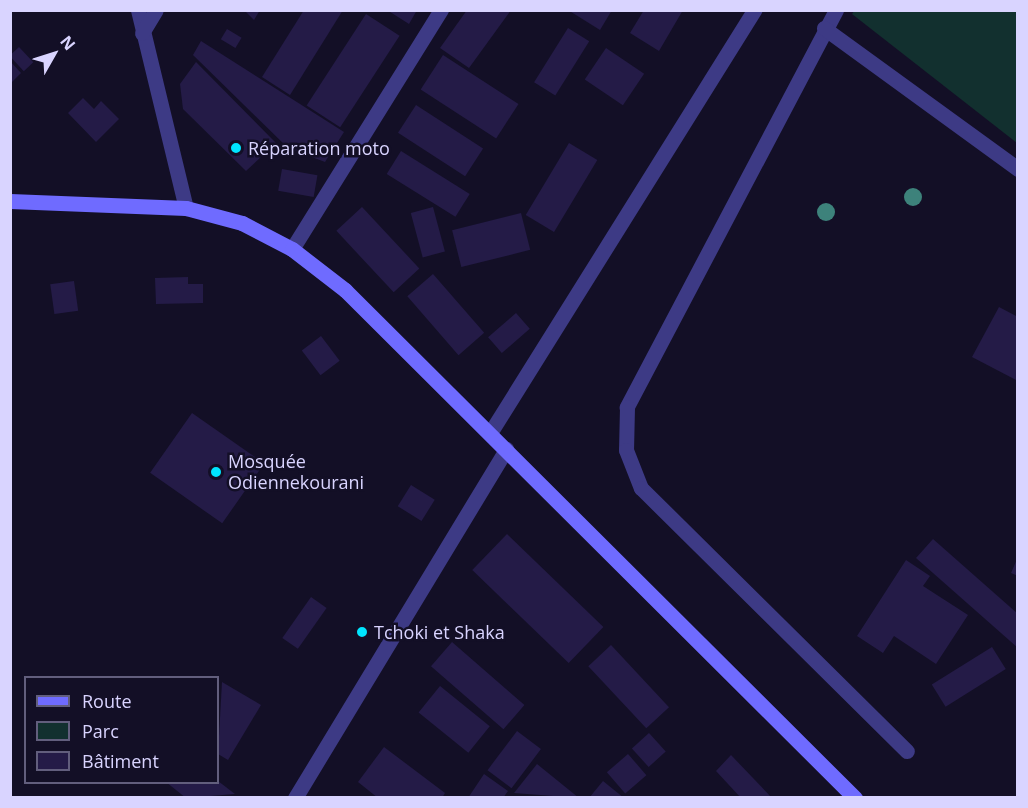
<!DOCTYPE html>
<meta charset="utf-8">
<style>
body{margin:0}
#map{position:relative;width:1028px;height:808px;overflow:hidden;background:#130f26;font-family:"Open Sans",sans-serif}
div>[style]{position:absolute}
.green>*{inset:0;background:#12302f}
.building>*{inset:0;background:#241b47;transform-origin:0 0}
.lane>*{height:15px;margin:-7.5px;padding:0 7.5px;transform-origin:7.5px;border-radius:7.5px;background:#3d3a85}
.street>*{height:15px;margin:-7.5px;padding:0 7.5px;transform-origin:7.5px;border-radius:7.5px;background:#3d3a85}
.secondary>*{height:15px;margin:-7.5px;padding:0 7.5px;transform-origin:7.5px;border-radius:7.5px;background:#6f6bff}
.trees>*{width:18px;height:18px;margin:-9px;border-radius:50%;background:#3d827b}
.dots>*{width:16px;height:16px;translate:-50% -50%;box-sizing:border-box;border:3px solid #130f26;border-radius:50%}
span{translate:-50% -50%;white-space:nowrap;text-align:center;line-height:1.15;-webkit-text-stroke:5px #130f26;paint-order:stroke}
.poi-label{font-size:18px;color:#d9d4ff}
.left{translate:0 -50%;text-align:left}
.frame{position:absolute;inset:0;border:12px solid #d9d4ff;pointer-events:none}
.legend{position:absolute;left:24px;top:676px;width:195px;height:108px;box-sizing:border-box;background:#130f26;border:2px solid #625e7d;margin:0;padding:8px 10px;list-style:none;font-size:18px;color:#d9d4ff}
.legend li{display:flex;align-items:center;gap:12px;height:30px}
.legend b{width:30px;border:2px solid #625e7d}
.north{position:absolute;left:24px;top:24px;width:60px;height:60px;-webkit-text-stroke:4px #130f26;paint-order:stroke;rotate:51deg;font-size:16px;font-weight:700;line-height:24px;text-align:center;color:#d9d4ff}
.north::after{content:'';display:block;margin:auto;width:21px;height:27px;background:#d9d4ff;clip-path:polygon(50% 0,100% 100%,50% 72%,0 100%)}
</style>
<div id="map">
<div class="green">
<i style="clip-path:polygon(855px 10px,1017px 11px,1017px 143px,852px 14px)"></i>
</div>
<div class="building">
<i style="clip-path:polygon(244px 10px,260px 10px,254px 20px)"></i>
<i style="clip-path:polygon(304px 10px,343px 10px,290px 95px,262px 77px)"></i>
<i style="clip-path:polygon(387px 10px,417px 10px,409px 24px)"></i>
<i style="clip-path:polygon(467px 10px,511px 10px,469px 68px,440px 48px)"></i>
<i style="clip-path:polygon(568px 10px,612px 10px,600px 30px)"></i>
<i style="clip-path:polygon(644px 10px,683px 10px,659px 51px,630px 33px)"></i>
<i style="left:366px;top:14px;width:40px;height:109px;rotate:33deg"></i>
<i style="left:568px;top:28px;width:25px;height:64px;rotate:32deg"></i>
<i style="left:227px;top:29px;width:17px;height:12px;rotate:31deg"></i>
<i style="clip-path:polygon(201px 41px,344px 132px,325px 162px,288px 148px,193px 55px)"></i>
<i style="left:19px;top:47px;width:21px;height:13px;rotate:47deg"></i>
<i style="left:606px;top:48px;width:46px;height:38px;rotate:34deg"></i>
<i style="left:443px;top:55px;width:90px;height:41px;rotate:33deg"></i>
<i style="clip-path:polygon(10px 61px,21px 73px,10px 84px)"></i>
<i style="clip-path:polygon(196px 62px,276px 143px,246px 171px,183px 109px,180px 84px)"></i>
<i style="clip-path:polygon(83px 98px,94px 109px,101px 101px,119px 119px,96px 142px,68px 113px)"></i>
<i style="left:416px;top:105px;width:80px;height:33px;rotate:33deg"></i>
<i style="left:569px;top:143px;width:33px;height:84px;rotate:31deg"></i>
<i style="left:401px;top:151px;width:81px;height:27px;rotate:32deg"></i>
<i style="left:282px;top:169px;width:36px;height:22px;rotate:10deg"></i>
<i style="left:362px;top:207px;width:84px;height:35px;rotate:47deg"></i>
<i style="left:433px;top:207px;width:46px;height:23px;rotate:75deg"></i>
<i style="left:521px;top:213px;width:38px;height:71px;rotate:76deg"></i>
<i style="left:433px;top:274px;width:78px;height:34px;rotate:49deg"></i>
<i style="clip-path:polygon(188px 277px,188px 284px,203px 284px,203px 303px,156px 304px,155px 278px)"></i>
<i style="left:74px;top:281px;width:30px;height:24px;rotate:82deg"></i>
<i style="clip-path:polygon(999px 307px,1018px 317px,1018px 381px,972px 357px)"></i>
<i style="left:516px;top:313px;width:21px;height:37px;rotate:49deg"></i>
<i style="left:321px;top:336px;width:31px;height:24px;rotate:53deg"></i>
<i style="left:192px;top:413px;width:88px;height:73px;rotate:35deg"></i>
<i style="left:411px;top:485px;width:28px;height:25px;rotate:32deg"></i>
<i style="left:507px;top:534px;width:134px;height:50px;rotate:44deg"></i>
<i style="clip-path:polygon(933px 539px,1018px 614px,1018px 648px,916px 558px)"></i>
<i style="clip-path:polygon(1018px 557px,1018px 576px,1011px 573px)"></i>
<i style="clip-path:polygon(906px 560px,930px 576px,923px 586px,968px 615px,936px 664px,894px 636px,883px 653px,857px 636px)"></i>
<i style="left:311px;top:597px;width:19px;height:50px;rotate:35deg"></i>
<i style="left:452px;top:642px;width:96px;height:32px;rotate:41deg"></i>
<i style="left:611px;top:645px;width:85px;height:31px;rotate:47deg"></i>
<i style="left:992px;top:647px;width:26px;height:71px;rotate:58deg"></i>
<i style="clip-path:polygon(222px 682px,261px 705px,228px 760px,218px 754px)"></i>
<i style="left:440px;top:686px;width:64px;height:34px;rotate:39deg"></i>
<i style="left:517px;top:731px;width:30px;height:49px;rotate:37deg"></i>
<i style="left:649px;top:733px;width:25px;height:23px;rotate:48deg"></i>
<i style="clip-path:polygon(384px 747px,445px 793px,442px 798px,378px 798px,358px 782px)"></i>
<i style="left:628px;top:754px;width:28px;height:28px;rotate:49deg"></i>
<i style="clip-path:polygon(731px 755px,772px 798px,741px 798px,716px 771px)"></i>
<i style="clip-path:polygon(537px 764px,579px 798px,514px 793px)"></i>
<i style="clip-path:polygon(484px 774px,508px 791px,503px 798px,468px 798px)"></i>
<i style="clip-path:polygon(603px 781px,624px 798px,589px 798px)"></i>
<i style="clip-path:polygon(166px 782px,218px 781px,235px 794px,186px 798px)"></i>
</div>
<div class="lane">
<i style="left:836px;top:10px;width:449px;rotate:117.8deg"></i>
<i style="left:627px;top:407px;width:43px;rotate:91.3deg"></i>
<i style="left:626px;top:450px;width:41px;rotate:68.5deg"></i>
<i style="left:641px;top:488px;width:374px;rotate:44.7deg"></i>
<i style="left:824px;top:28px;width:240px;rotate:36deg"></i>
</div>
<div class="street">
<i style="left:138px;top:10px;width:204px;rotate:76.4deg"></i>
<i style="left:142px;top:33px;width:27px;rotate:-59deg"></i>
<i style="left:292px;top:249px;width:282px;rotate:-58.1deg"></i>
<i style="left:490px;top:433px;width:499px;rotate:-58deg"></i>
<i style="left:295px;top:798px;width:408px;rotate:-58.8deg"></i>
</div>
<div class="secondary">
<i style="left:10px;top:201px;width:176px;rotate:2.3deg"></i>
<i style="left:186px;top:208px;width:58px;rotate:15deg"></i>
<i style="left:242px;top:223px;width:56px;rotate:27.5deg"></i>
<i style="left:292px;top:249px;width:67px;rotate:37.7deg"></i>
<i style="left:345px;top:290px;width:720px;rotate:44.89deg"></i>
</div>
<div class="trees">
<i style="left:913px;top:197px"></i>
<i style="left:826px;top:212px"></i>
</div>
<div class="dots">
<i style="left:236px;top:148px;background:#00e5ff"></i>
<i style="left:216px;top:472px;background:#00e5ff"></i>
<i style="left:362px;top:632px;background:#00e5ff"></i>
</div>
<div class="poi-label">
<span class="left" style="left:248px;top:148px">Réparation moto</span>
<span class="left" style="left:228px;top:472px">Mosquée<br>Odiennekourani</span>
<span class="left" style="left:374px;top:632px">Tchoki et Shaka</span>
</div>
<div class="frame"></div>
<ul class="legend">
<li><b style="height:8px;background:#6f6bff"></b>Route</li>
<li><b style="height:16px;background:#12302f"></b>Parc</li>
<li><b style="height:16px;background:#241b47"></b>Bâtiment</li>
</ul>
<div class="north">N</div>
</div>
